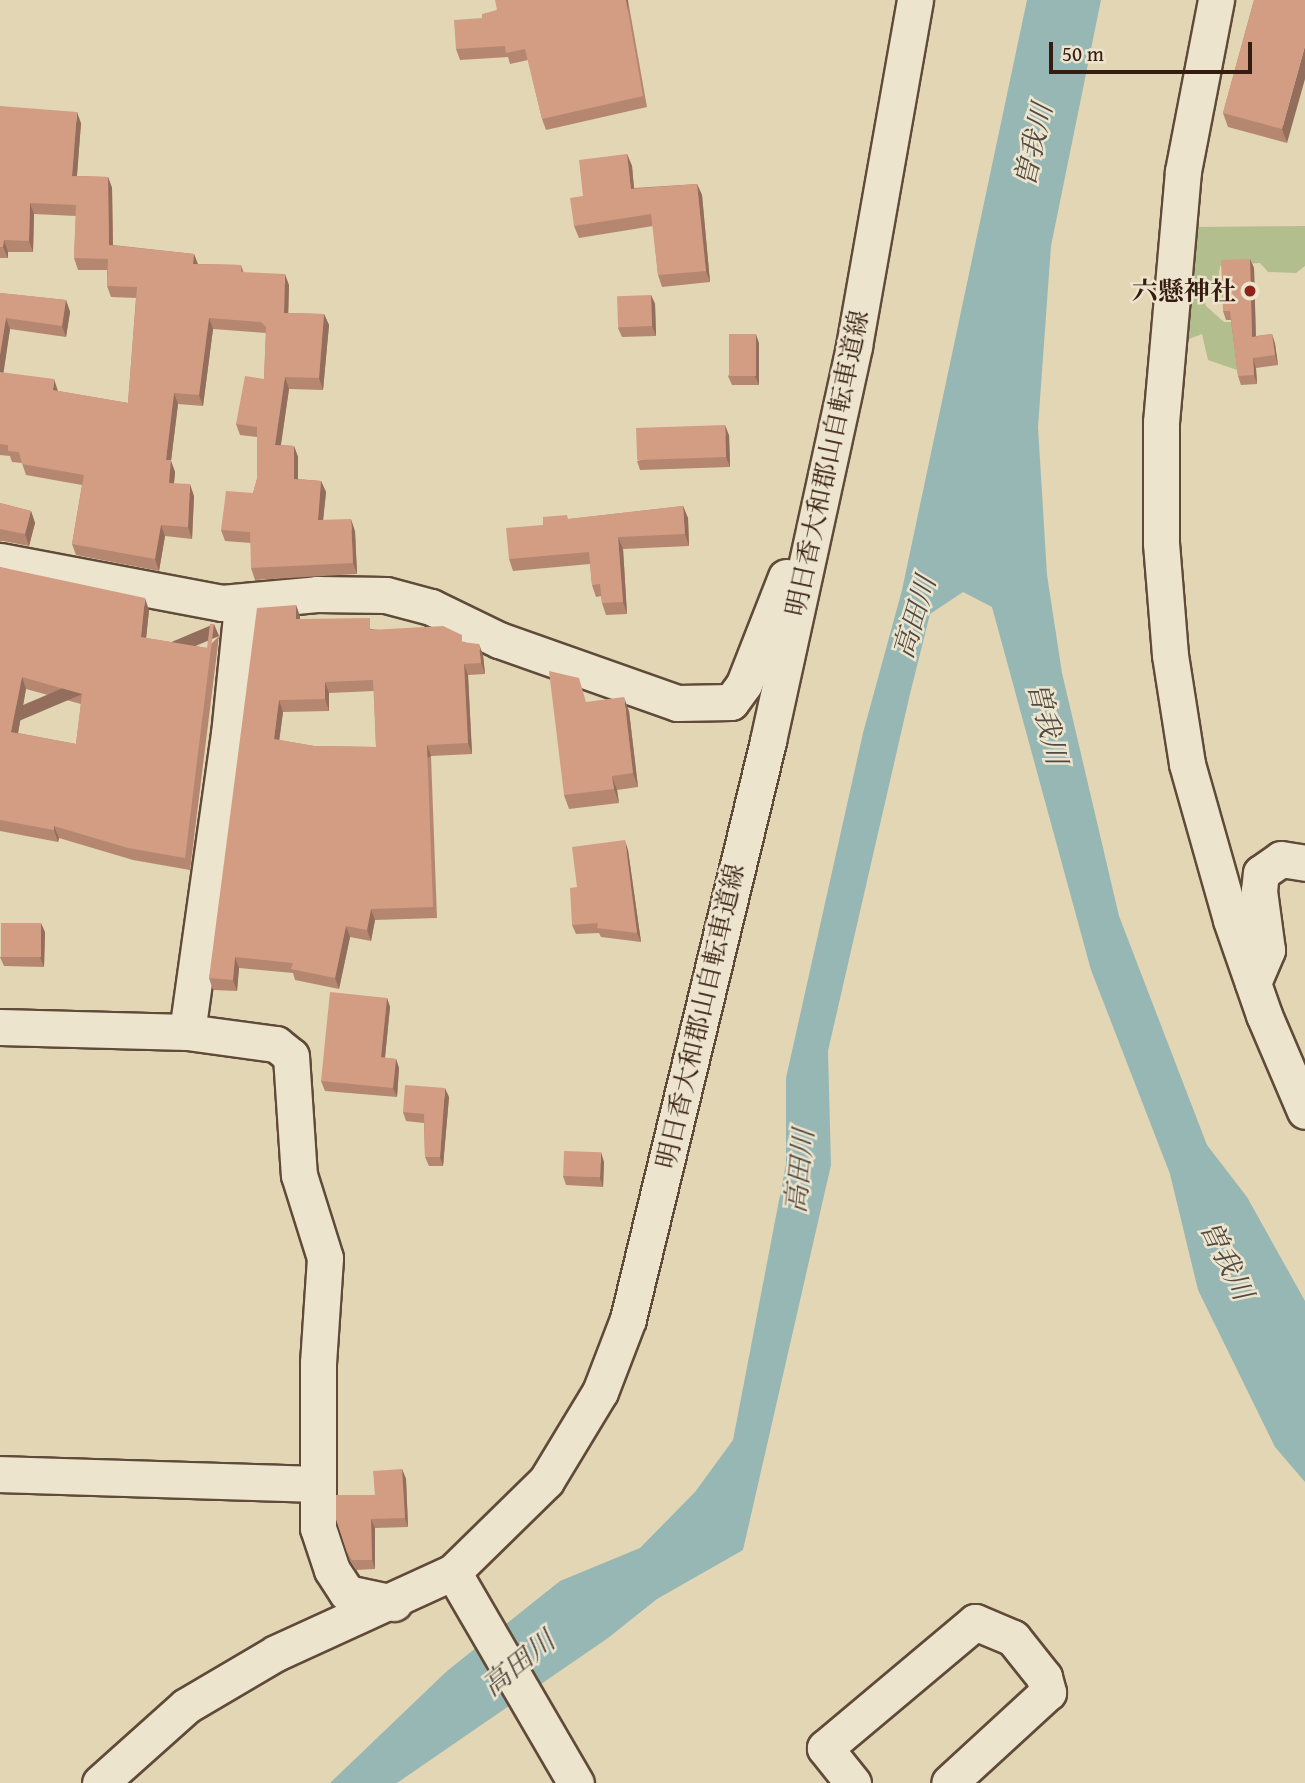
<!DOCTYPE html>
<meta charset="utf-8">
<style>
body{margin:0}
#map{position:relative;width:1305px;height:1783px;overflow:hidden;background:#e3d6b4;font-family:"Gentium Book Plus","Noto Serif JP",serif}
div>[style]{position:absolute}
.green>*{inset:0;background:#b3be8e}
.water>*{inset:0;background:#97b7b5}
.roads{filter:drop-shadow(2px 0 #604a39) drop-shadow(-2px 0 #604a39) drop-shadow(0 2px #604a39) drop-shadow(0 -2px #604a39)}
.minor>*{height:35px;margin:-17.5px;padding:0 17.5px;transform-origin:17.5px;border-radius:17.5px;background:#ede4ce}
.wall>*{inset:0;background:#b58771}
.shaded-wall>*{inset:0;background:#946e5c;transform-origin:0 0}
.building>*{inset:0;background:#d39d83;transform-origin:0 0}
.dots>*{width:19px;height:19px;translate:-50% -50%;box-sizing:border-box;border:4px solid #ede4ce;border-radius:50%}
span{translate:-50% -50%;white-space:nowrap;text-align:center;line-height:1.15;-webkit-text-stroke:5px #ede4ce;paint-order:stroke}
.poi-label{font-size:26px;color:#351c10;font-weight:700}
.right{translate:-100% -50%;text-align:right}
.street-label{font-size:26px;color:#351c10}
.water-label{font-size:28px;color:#524a42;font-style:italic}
.scale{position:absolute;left:1049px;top:42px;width:203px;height:32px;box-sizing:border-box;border:4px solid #351c10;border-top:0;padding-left:9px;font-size:21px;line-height:24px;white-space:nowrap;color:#351c10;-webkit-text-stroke:5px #ede4ce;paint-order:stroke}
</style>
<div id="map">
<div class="green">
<i style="clip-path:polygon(1305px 226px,1305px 266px,1296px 273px,1268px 272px,1260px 263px,1220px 266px,1217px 285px,1201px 287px,1206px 306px,1224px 322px,1241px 322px,1237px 370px,1208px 360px,1202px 334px,1181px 342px,1190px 227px)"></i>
</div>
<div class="water">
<i style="clip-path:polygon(1027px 0,1101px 0,1051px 246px,1038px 427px,1047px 575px,1062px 673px,1119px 916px,1207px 1145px,1247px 1197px,1305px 1301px,1305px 1482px,1275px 1447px,1198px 1290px,1170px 1174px,1091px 970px,992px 607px,963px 592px,930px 614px,910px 694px,828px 1051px,831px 1165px,743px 1550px,657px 1599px,608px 1638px,397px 1783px,330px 1783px,447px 1671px,560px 1581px,640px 1548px,695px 1492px,733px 1440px,786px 1164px,786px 1078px,863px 733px,902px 590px)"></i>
</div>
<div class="roads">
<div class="minor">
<i style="left:1216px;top:0;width:174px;rotate:100.9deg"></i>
<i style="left:1183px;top:171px;width:252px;rotate:95deg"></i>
<i style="left:1161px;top:422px;width:121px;rotate:90deg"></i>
<i style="left:1161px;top:543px;width:112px;rotate:85.4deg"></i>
<i style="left:1170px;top:655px;width:110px;rotate:81.1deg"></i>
<i style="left:1187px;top:764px;width:162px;rotate:74.2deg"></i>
<i style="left:1231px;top:920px;width:101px;rotate:70.8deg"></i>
<i style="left:1264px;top:1015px;width:104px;rotate:66.9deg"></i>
<i style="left:0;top:561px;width:226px;rotate:10.7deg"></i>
<i style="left:222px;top:603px;width:95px;rotate:-5.4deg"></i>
<i style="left:317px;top:594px;width:69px;rotate:0.8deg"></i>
<i style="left:386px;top:595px;width:47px;rotate:14.9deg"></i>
<i style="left:431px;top:607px;width:76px;rotate:25.9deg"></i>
<i style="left:499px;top:640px;width:189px;rotate:19.5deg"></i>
<i style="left:677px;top:703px;width:54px;rotate:-1.1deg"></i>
<i style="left:731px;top:702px;width:22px;rotate:-54deg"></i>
<i style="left:744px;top:684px;width:115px;rotate:-68.6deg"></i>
<i style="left:1253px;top:983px;width:36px;rotate:-67deg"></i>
<i style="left:1267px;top:950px;width:60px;rotate:-97.7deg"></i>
<i style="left:1259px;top:891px;width:18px;rotate:-84deg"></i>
<i style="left:1261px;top:873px;width:24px;rotate:-35deg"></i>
<i style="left:1281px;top:859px;width:24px;rotate:9deg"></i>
<i style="left:0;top:1027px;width:187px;rotate:1.5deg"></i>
<i style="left:187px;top:1032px;width:90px;rotate:7.7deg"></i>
<i style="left:276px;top:1044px;width:19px;rotate:39deg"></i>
<i style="left:291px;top:1056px;width:119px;rotate:86.2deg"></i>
<i style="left:299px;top:1175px;width:87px;rotate:72.6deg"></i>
<i style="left:325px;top:1258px;width:105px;rotate:93.8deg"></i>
<i style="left:318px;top:1363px;width:165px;rotate:90deg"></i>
<i style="left:318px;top:1528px;width:44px;rotate:71.6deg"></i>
<i style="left:332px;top:1570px;width:27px;rotate:57deg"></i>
<i style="left:347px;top:1593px;width:48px;rotate:12deg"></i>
<i style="left:187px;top:1032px;width:301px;rotate:-82deg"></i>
<i style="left:229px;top:734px;width:130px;rotate:-84.2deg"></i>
<i style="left:0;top:1474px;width:316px;rotate:1.8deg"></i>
<i style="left:453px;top:1572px;width:244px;rotate:59.8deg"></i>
<i style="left:100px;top:1783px;width:115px;rotate:-41.8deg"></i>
<i style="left:186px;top:1706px;width:104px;rotate:-30.5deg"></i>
<i style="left:276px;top:1653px;width:195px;rotate:-24.6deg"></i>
<i style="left:453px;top:1572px;width:130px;rotate:-44.4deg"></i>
<i style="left:546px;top:1481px;width:104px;rotate:-58.8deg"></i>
<i style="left:600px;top:1392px;width:78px;rotate:-69deg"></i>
<i style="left:628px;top:1319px;width:595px;rotate:-76.38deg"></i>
<i style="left:768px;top:741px;width:404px;rotate:-77.7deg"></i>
<i style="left:854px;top:346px;width:351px;rotate:-80deg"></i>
<i style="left:853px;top:1783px;width:45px;rotate:-128.7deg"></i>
<i style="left:825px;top:1748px;width:196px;rotate:-40deg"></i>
<i style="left:975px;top:1622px;width:41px;rotate:22.8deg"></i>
<i style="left:1013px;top:1638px;width:50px;rotate:51.5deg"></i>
<i style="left:1044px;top:1677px;width:16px;rotate:75deg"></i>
<i style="left:1048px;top:1692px;width:134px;rotate:137.4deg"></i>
</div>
</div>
<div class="wall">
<i style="clip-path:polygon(628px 0,647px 107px,546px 130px,542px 119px,528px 60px,510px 64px,508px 57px,460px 60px,456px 49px,482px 18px,497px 10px)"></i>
<i style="clip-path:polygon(1254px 0,1287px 143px,1228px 127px,1223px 113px)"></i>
<i style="clip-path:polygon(0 106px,81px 123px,77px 176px,108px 177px,112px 188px,113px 245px,194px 254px,198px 264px,241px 265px,244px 273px,289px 285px,288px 313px,324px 314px,329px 325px,323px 390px,289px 389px,281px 445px,294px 446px,298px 457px,298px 479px,321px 481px,326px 492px,323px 520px,355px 531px,357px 574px,255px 580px,251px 568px,251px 543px,225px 541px,221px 530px,253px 493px,257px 479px,257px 437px,240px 435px,236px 424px,264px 379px,266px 333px,213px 329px,203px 406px,178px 404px,171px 461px,175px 472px,174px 483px,194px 496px,192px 539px,165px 536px,159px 571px,76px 555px,72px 544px,82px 485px,26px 475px,22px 463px,12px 462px,10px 456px,0 455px,0 293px,66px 300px,70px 312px,66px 337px,10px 329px,3px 373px,58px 391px,128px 403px,136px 298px,111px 297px,107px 286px,107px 270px,78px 270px,74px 258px,76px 216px,34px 214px,33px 252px,8px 252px,8px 258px,0 258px)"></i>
<i style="clip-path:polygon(627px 154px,632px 166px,634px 188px,697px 184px,702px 195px,710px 282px,662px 287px,658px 275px,653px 226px,579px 238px,574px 226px,583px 196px)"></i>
<i style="clip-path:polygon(1250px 259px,1254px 268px,1256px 336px,1272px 334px,1275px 344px,1278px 365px,1256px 368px,1257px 384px,1241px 385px,1238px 376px,1231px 320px,1226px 320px,1223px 311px)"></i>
<i style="clip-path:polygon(651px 295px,655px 304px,656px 336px,622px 337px,618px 328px)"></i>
<i style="clip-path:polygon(759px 343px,759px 385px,732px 385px,728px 376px)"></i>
<i style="clip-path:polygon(729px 435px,730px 467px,640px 470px,637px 461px)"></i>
<i style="clip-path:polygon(0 503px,31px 511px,35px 523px,29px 546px,3px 541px,0 542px)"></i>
<i style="clip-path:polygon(683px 506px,688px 518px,689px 546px,623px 549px,627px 614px,606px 615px,602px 603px,601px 596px,596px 597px,592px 585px,590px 564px,513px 571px,509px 559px,543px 525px,569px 519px)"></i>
<i style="clip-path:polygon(evenodd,0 567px,149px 610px,146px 638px,207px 648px,219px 636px,190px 870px,133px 860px,59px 838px,58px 842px,0 831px,0 567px,26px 689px,81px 704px,76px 744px,18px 733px,26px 689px)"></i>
<i style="clip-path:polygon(evenodd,296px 605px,300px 619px,465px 642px,483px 655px,485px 674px,468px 675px,472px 754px,431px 756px,437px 918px,375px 920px,371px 941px,350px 937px,339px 989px,295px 980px,293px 973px,239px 968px,237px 991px,213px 990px,209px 978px,296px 605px,374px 691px,376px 747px,314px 746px,279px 740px,283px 712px,329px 711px,329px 693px,374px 691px)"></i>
<i style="clip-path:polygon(629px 711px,638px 787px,617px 790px,619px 803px,569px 809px,564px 795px)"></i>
<i style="clip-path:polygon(628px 850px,641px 942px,601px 937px,599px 933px,576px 934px,572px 925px,577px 887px)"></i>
<i style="clip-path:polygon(45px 932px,44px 967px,4px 966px,0 957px)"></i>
<i style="clip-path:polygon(387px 998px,390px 1007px,385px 1058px,396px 1059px,399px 1068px,397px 1097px,325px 1091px,321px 1081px)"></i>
<i style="clip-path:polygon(449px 1097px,443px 1166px,429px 1166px,425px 1157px,424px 1123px,406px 1121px,403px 1112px)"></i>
<i style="clip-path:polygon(604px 1162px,603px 1187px,566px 1185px,563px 1176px)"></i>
<i style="clip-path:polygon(402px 1469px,406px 1479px,408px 1527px,375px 1528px,375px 1569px,356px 1570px,350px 1561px,336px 1519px,375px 1495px)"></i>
</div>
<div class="shaded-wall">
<i style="left:626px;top:0;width:2px;height:97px"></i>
<i style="clip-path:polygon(1305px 46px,1305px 79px,1287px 143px,1282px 129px)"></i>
<i style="clip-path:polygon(77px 112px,81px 123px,76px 187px,72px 176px)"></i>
<i style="clip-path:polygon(627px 154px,632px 166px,635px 200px,631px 189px)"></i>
<i style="clip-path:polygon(108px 177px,112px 188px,113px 256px,109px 245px)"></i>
<i style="clip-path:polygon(697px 184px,702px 195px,710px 282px,706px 271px)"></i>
<i style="clip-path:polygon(30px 203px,34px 214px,33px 252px,29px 241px)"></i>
<i style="clip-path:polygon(4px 240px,8px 252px,8px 258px,3px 247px)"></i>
<i style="clip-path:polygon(194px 254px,198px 265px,193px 264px)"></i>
<i style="clip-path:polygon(1250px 259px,1254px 268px,1256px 346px,1252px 337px)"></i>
<i style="clip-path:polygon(285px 274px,289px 285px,288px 324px,284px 313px)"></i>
<i style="clip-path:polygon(651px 295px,655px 304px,656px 336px,652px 326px)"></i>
<i style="clip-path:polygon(66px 300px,70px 312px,66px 337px,62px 326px)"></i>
<i style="clip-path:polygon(324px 314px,329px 325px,323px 390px,319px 378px)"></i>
<i style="clip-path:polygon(6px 318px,10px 329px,2px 383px,0 379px,0 355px)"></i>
<i style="clip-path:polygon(209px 318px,213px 329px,203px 406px,199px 395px)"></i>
<i style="clip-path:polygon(756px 334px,759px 343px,759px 385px,755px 376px)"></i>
<i style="clip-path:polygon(1272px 334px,1275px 344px,1278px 365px,1275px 355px)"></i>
<i style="clip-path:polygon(1253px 358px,1256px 368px,1257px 384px,1254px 375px)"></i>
<i style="clip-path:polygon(285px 377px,289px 389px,279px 457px,275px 445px)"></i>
<i style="clip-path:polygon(54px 379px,58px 391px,57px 402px,53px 390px)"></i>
<i style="clip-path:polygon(174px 393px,178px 404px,171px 461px,175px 472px,173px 494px,169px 483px,166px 460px)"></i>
<i style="clip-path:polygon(725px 425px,729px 435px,730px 467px,726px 457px)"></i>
<i style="clip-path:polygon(294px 446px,298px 457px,298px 490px,294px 479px)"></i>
<i style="clip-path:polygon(321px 481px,326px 492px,322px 531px,318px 520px)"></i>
<i style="clip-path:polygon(190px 484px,194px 496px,192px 539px,188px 527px)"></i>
<i style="clip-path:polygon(683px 506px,688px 518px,689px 546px,685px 534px)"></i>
<i style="clip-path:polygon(31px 511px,35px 523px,29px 546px,25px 534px)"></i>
<i style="clip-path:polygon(351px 519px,355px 531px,357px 574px,353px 563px)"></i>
<i style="clip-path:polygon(161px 525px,165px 536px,159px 571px,155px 559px)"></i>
<i style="clip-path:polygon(618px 537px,623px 549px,627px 614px,623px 602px)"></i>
<i style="clip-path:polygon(145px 598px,149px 610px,145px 649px,141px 637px)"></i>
<i style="clip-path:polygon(296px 605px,300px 616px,300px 630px,296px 619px)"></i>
<i style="left:214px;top:624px;width:13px;height:236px;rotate:67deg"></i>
<i style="clip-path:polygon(479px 644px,483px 655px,485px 674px,481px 663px)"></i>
<i style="clip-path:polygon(464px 664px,468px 675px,472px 754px,468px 743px)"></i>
<i style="clip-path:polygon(22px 677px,26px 689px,16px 744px,11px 732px)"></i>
<i style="clip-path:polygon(325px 682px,329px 693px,329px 711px,325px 699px)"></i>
<i style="clip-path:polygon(624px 697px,629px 711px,638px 787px,633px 773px)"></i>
<i style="clip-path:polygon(279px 700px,283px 712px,278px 750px,274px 739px)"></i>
<i style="left:427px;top:745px;width:12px;height:162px;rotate:70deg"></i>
<i style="clip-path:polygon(612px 776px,617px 790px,619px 803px,614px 789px)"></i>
<i style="clip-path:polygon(54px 826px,59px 838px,58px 842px,54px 830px)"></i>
<i style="clip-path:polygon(625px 840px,628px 850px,641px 942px,637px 933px)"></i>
<i style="clip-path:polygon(371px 909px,375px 920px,371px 941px,367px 930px)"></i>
<i style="clip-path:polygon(41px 923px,45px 932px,44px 967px,40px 957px)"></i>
<i style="clip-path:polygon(346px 926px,350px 937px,339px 989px,335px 978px)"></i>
<i style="clip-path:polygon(235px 957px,239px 968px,237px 991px,233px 980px)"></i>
<i style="clip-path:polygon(387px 998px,390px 1007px,384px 1067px,381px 1057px)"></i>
<i style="clip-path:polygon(396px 1059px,399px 1068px,397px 1097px,393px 1088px)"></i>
<i style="clip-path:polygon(445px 1088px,449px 1097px,443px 1166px,440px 1157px)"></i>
<i style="clip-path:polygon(601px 1152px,604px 1162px,603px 1187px,600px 1178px)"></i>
<i style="clip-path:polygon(402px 1469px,406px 1479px,408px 1527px,405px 1518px)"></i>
<i style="clip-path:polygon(371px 1519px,375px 1528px,375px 1569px,372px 1560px)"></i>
</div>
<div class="building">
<i style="clip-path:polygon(495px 0,626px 0,643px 96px,542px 119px,525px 49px,506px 53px,505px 46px,456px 49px,454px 20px,482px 18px,482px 14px,497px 10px)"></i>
<i style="clip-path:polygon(1254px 0,1305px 0,1305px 46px,1282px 129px,1223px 113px)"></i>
<i style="clip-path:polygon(0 106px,77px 112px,72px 176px,108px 177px,109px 245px,194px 254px,193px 264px,241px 265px,241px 272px,285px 274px,284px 313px,324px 314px,319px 378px,285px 377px,275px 445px,294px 446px,294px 479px,321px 481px,318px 520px,351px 519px,353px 563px,251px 568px,250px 532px,221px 530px,226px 491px,253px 493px,257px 479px,257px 427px,236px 424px,245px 376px,264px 379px,266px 327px,261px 322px,209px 318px,199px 395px,174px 393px,166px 460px,171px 460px,169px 483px,190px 484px,188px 527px,161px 525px,155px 559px,72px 544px,84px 475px,22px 464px,19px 452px,8px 451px,8px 445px,0 444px,0 372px,54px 379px,53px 390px,128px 403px,137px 287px,107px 286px,108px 259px,74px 258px,76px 205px,30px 203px,29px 241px,4px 240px,3px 247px,0 247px)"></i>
<i style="clip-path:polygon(627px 154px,631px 189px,697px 184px,706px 271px,658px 275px,651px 214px,574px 226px,570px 198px,583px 196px,579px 160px)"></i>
<i style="clip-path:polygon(1250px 259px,1252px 337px,1272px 334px,1275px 355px,1253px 358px,1254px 375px,1238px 376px,1230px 311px,1223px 311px,1221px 260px)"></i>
<i style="clip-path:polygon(0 293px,66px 300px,62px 326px,6px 318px,0 355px)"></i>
<i style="left:651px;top:295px;width:31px;height:34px;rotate:88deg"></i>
<i style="left:729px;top:334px;width:27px;height:42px"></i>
<i style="left:725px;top:425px;width:32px;height:89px;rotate:88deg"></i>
<i style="clip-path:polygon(0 503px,31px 511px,25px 534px,0 529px)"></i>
<i style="clip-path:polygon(683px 506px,685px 534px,618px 537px,623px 602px,602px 603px,600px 584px,592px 585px,589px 552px,509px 559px,506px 528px,543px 525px,543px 517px,567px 515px,568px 519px)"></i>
<i style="clip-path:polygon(evenodd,0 567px,145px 598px,141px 637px,207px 648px,210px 624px,214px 624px,185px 858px,128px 848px,54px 826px,54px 830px,0 820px,0 567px,22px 677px,82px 694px,76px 744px,11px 732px,22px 677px)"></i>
<i style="clip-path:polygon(evenodd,296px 605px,296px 619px,370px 618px,370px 630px,443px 626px,462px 635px,462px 642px,479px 644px,481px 663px,464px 664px,468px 743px,427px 745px,433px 907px,371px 909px,367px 930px,346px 926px,335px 978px,291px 969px,293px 963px,235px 957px,233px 980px,209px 978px,257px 608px,296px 605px,373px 680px,376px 747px,314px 746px,274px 739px,279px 700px,325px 699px,325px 682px,373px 680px)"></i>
<i style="clip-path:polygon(549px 671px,579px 678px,586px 702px,624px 697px,633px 773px,612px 776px,614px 789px,564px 795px)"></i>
<i style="clip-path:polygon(625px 840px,637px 933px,597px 928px,598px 923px,572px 925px,570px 888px,577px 887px,572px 847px)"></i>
<i style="left:1px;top:923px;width:40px;height:34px"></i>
<i style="clip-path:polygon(330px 992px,387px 998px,381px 1057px,396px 1059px,393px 1088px,321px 1081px)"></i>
<i style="clip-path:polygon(405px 1085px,445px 1088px,440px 1157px,425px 1157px,424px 1114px,403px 1112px)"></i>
<i style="left:564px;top:1151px;width:37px;height:25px;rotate:2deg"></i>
<i style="clip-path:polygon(402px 1469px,405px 1518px,371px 1519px,372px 1560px,352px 1560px,347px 1552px,336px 1519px,336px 1495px,375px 1495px,373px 1471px)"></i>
</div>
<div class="dots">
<i style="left:1250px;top:291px;background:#8f2418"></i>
</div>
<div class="poi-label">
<span class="right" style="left:1236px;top:291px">六懸神社</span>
</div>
<div class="street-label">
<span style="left:827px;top:463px;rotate:-78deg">明日香大和郡山自転車道線</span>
<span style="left:700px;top:1016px;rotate:-77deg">明日香大和郡山自転車道線</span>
</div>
<div class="water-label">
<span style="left:1033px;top:145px;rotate:-77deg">曽我川</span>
<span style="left:914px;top:617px;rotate:-73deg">高田川</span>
<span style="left:1048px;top:723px;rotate:76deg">曽我川</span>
<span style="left:799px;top:1171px;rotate:-84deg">高田川</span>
<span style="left:1227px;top:1260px;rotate:64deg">曽我川</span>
<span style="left:518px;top:1663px;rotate:-39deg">高田川</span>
</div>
<div class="scale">50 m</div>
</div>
